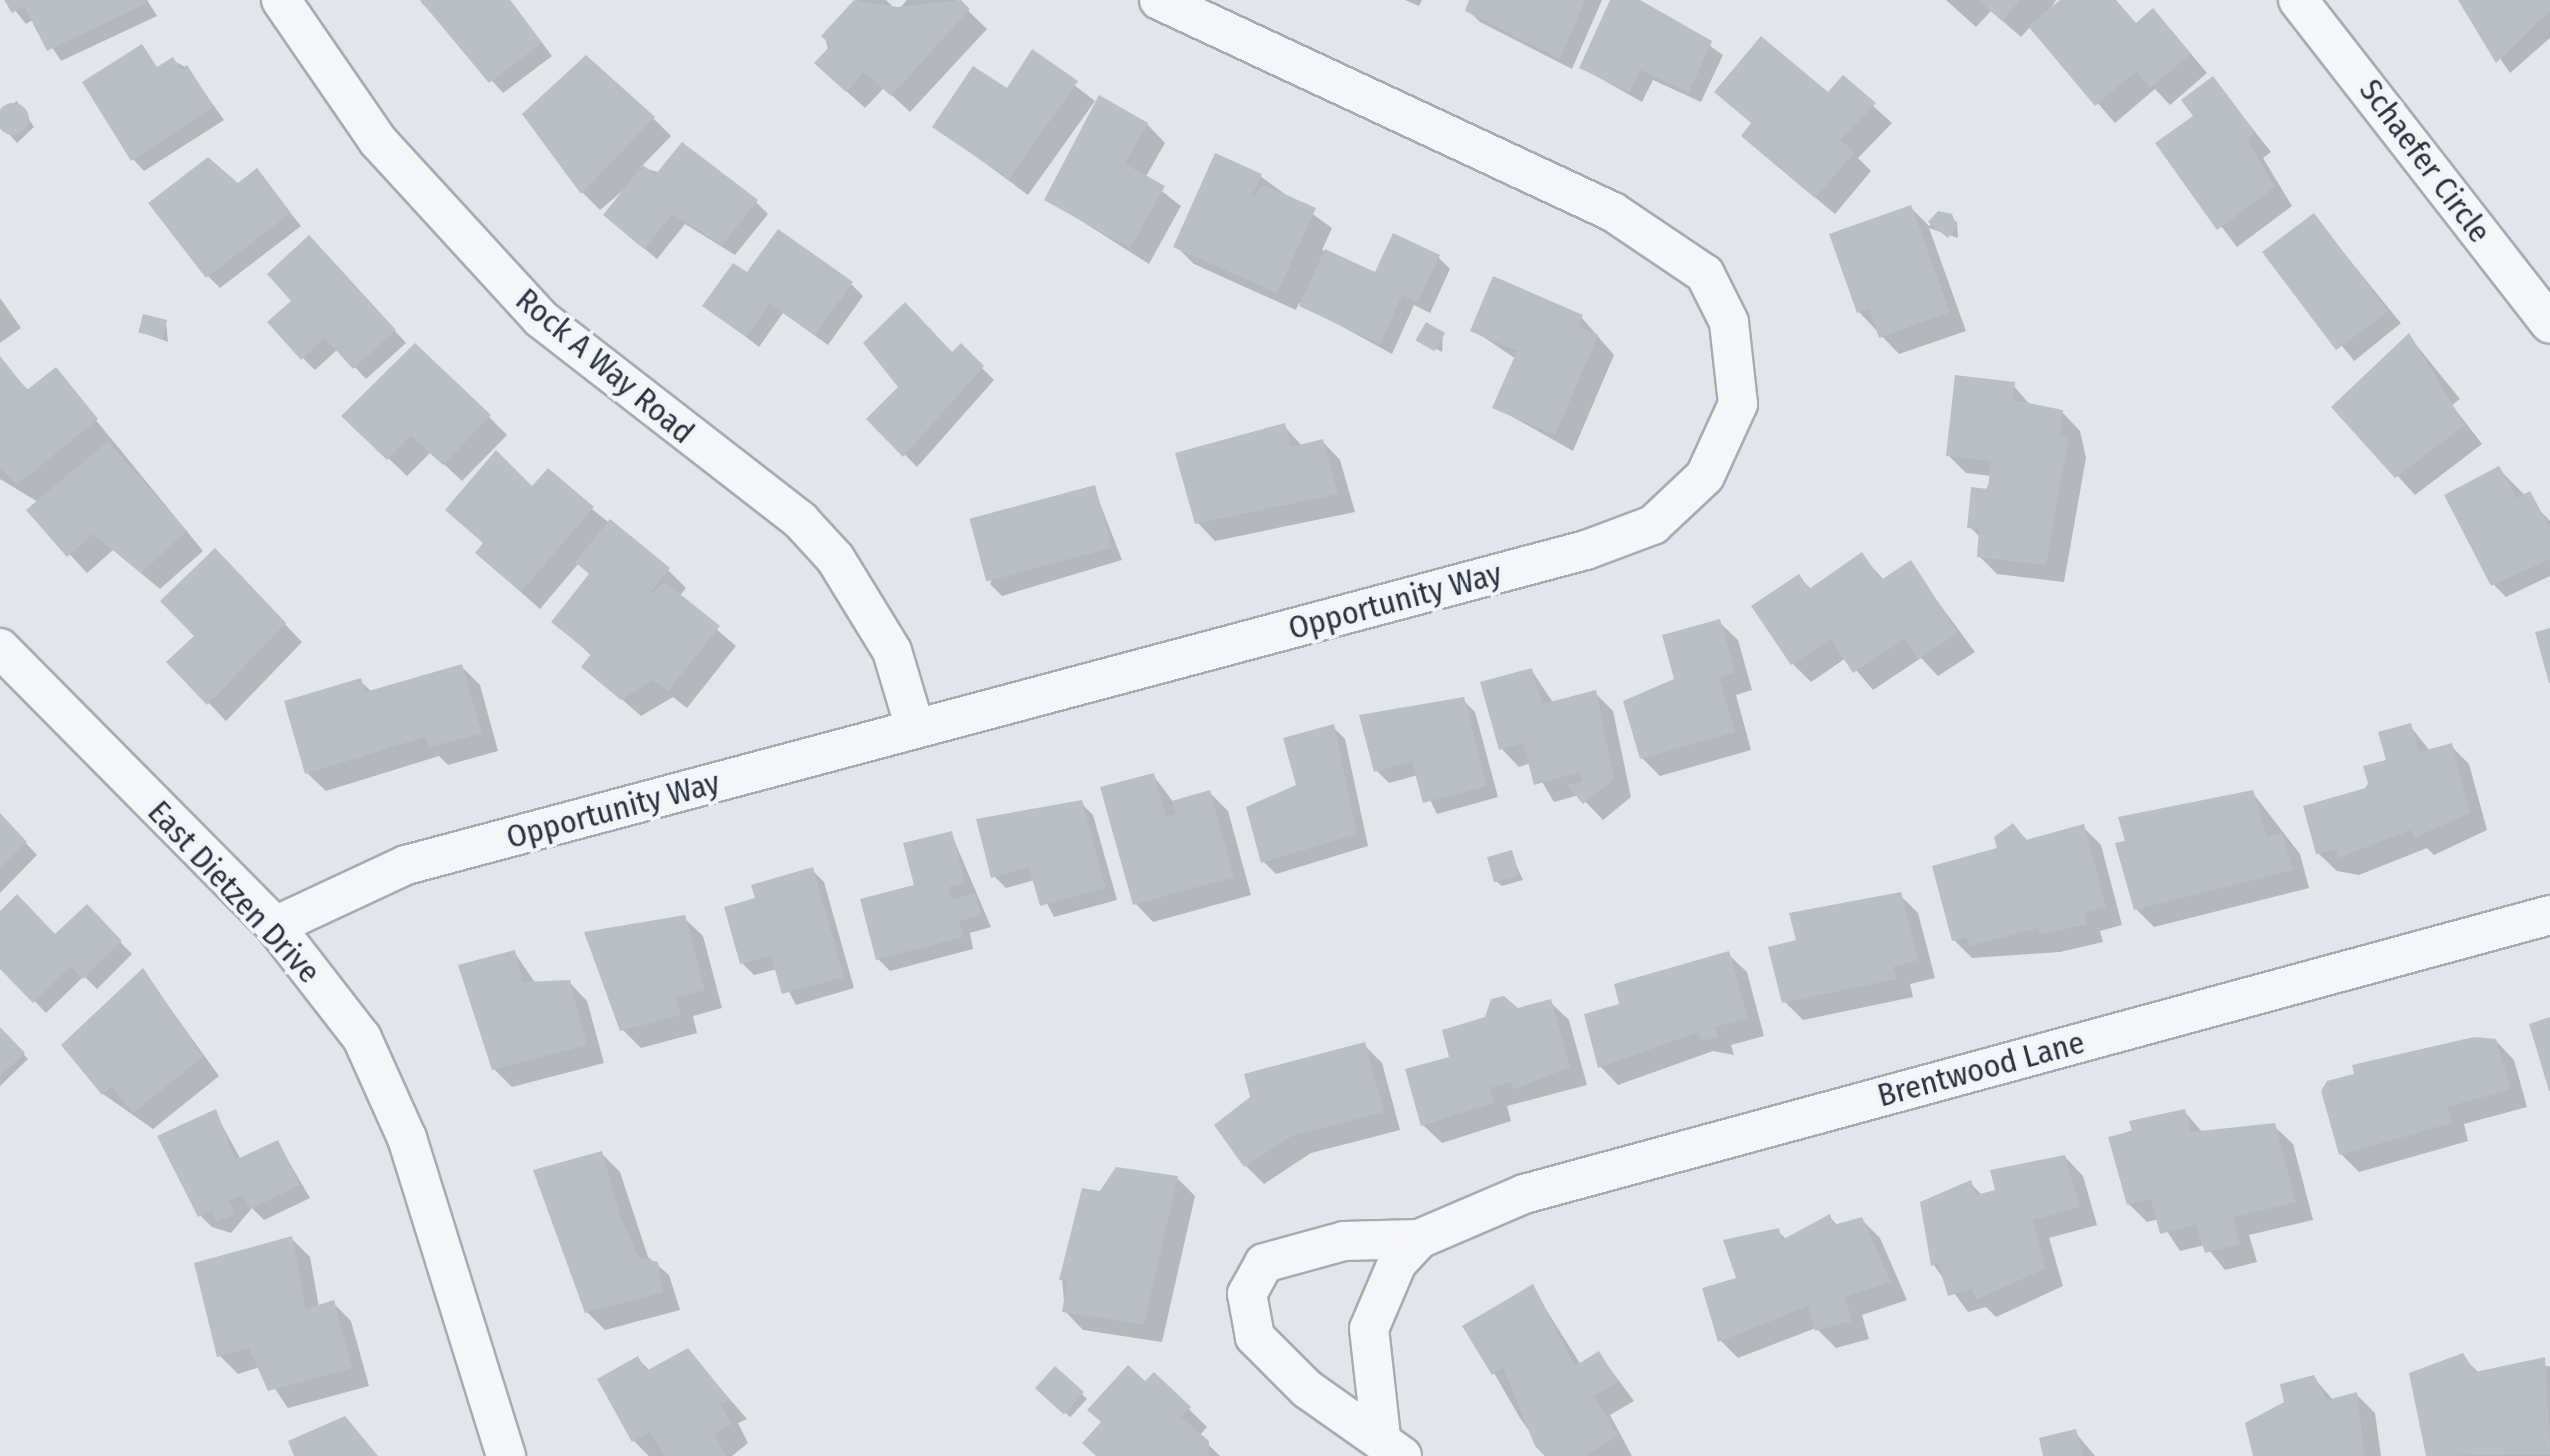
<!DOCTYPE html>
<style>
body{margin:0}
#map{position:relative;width:2550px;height:1456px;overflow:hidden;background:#e2e5ea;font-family:"Fira Sans Condensed",sans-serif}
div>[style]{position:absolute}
.shadow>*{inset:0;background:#0003;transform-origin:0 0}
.building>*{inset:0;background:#babfc6;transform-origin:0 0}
.round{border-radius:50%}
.roads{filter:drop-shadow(2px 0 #a7acb4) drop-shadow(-2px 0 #a7acb4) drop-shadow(0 2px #a7acb4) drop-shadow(0 -2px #a7acb4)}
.street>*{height:38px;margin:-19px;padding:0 19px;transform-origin:19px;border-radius:19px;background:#f5f6f8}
span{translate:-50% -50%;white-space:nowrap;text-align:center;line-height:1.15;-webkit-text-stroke:8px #f2f4f7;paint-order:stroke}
.street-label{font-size:32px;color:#2b3341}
</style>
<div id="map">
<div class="shadow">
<i style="clip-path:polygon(7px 0,147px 0,157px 16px,61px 61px,34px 19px,26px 24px)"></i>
<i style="clip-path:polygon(510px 0,552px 56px,503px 93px,421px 2px)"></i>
<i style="clip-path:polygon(857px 0,886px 0,897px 11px,907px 0,957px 0,987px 29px,910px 112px,884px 88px,865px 108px,835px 81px,825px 36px)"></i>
<i style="clip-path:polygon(1405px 0,1422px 0,1419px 6px)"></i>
<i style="clip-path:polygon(1472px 0,1602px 0,1572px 69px,1480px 22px,1468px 10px)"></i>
<i style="clip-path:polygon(1613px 0,1665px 14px,1723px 55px,1701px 102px,1653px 80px,1642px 102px,1582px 68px)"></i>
<i style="clip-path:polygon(1946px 0,2056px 0,2048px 13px,2064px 0,2116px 0,2137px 25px,2171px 30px,2207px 73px,2170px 105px,2155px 89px,2115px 123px,2031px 26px,2021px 37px,1991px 11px,1976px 27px)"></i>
<i style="clip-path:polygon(2460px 0,2550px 0,2550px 38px,2510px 73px)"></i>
<i style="clip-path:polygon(141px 47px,159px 69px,172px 60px,187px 68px,224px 120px,144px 171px,133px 159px)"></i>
<i style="clip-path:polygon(1032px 53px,1095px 101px,1028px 195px,936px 127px,1007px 92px)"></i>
<i style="clip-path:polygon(1843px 79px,1892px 123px,1858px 158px,1871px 171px,1835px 214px,1763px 154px)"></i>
<i style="clip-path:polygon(2213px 79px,2271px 152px,2263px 158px,2292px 206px,2237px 247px,2159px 144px,2196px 116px)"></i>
<i style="clip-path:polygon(17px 101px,34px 127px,17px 143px,0 124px,0 111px)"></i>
<i style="clip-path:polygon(653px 118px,671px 136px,641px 167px,756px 202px,768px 214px,735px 255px,685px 224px,657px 259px,618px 227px,633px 182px,600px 210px,582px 192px)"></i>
<i style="clip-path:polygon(1147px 124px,1165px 143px,1145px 178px,1181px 206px,1149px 264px,1047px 199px)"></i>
<i style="clip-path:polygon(257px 172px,301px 226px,220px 288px,208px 276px,238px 186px)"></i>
<i style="clip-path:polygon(1260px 176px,1332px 228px,1322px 250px,1376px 275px,1438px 257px,1450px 269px,1430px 313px,1414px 305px,1392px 354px,1299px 303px,1296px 310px,1194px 264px,1176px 246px)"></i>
<i style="clip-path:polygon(1911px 208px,1929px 226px,1939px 214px,1957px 222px,1958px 238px,1929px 228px,1966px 331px,1899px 354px,1859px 312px)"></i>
<i style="left:2314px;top:216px;width:138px;height:60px;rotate:51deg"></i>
<i style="clip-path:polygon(321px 250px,406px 343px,366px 379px,338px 349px,315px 370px,303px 358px)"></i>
<i style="clip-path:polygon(747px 276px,851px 284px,863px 296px,828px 345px,783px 313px,759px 347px,706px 306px)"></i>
<i style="clip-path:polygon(0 298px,21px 328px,0 343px)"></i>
<i style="clip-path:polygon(1581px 317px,1614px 355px,1573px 451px,1495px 407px,1516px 359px,1473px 330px)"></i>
<i style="clip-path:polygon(166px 322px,168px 342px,141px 332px)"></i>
<i style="clip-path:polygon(1443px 335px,1442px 352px,1422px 341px)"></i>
<i style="clip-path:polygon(2409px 336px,2460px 399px,2452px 405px,2482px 444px,2415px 495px,2335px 407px)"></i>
<i style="clip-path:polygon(961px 347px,994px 380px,917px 467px,870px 419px)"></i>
<i style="clip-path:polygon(0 360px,29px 391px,55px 370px,203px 551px,160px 589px,113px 550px,87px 573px,29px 510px,38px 502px,0 479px)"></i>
<i style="clip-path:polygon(2013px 385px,2031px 406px,2062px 412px,2080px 431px,2086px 458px,2064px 582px,1997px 574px,1979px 556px,1981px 538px,1970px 527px,1992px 476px,1966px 473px,1948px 455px)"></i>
<i style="clip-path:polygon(344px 416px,489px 417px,507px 435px,462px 481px,431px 452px,407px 476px)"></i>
<i style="clip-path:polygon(1284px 426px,1303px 447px,1322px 441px,1340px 460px,1355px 512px,1215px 541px,1197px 522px)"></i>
<i style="clip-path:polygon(2499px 469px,2550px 521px,2550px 576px,2506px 597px,2494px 585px)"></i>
<i style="clip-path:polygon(1094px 488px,1122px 560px,1002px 596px,990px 584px,1020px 508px)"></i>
<i style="clip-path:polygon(532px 489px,592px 509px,668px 570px,686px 588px,679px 597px,736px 646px,687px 708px,673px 697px,641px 716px,584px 666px,592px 656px,554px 622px,591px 575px,579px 563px,540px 609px,497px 571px)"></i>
<i style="clip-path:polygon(1862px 556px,1885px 581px,1910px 564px,1975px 652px,1938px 676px,1921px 658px,1873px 690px,1846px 658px,1811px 682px,1793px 664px,1799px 577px,1812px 590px)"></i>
<i style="clip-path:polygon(233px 570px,302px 642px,226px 721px,170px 662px,197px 636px)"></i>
<i style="clip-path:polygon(1719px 622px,1738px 640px,1752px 690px,1736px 695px,1751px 750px,1660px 776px,1642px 758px,1677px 680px)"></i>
<i style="clip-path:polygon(462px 667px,480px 685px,498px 751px,448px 765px,439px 756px,326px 791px,307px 773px,360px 681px,372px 692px)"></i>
<i style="clip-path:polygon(1532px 671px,1554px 704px,1595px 693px,1613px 711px,1631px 797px,1603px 820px,1579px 795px,1554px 802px,1531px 763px,1519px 767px,1501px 748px)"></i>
<i style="clip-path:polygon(1463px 700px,1475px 712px,1498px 797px,1437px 814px,1418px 775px,1389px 783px,1377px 771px)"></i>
<i style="clip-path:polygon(2410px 726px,2431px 752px,2451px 746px,2469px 764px,2487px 830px,2434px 855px,2427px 848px,2359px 875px,2337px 871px,2318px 853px)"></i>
<i style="clip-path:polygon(1333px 727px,1345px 739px,1368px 846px,1276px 874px,1264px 862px)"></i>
<i style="clip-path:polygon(1153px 775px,1174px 803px,1210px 793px,1228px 811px,1251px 895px,1153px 922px,1135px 903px)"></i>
<i style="clip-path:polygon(2252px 792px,2300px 854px,2309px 888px,2154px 927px,2136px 909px)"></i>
<i style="clip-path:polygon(1081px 803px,1093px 815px,1117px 900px,1054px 917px,1035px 880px,1006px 888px,994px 876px)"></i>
<i style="clip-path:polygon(0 816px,37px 855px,0 893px)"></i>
<i style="clip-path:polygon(2013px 826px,2029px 842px,2083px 827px,2101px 845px,2122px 925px,2100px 931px,2103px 942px,2060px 952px,1972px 958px,1954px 940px)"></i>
<i style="clip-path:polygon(951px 833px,991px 927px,970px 933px,973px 949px,890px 971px,878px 959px)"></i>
<i style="clip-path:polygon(1511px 853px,1523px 880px,1502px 886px,1496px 881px)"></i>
<i style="clip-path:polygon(812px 870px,824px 882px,854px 988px,796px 1005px,777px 969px,754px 975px,742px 963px,758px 900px)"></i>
<i style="clip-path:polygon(1900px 895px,1918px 913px,1935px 978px,1910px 984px,1913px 997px,1803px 1020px,1784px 1001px,1799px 942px,1792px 915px)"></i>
<i style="clip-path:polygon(86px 908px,132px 954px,97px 989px,84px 976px,46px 1013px,0 965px,0 915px,56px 938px)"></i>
<i style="clip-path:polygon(684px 918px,703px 936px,722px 1008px,693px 1016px,697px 1033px,641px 1048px,623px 1030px,587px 933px)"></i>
<i style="clip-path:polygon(514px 952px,536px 984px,569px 982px,587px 1001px,604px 1063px,512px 1087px,494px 1069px)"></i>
<i style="clip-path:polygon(1728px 954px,1747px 972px,1764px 1036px,1731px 1045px,1734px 1055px,1713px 1051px,1618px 1085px,1600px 1066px,1622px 1006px)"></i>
<i style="clip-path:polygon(143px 971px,219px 1076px,153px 1129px,103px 1094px)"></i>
<i style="clip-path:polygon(1550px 1002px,1569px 1020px,1587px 1085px,1507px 1106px,1511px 1121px,1442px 1143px,1423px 1125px,1452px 1059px,1518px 1010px)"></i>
<i style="clip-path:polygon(0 1030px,28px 1059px,0 1086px)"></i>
<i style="clip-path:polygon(2496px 1041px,2514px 1060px,2527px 1107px,2464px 1124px,2468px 1141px,2359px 1172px,2341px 1154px)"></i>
<i style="clip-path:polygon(1364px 1045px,1382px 1063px,1400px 1130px,1311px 1153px,1264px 1184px,1246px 1166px)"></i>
<i style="clip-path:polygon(2184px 1111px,2203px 1133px,2274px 1126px,2293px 1144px,2313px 1220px,2249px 1235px,2257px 1262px,2225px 1270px,2205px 1245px,2180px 1251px,2159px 1219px,2147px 1222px,2129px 1204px,2111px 1138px)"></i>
<i style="clip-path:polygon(215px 1112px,241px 1160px,278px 1143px,310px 1198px,264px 1220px,252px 1208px,231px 1233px,212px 1227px,200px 1215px)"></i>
<i style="clip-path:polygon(602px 1154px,620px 1172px,648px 1257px,669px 1275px,680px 1310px,605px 1330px,587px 1312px)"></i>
<i style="clip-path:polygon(2065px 1157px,2083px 1176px,2097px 1225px,2049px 1238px,2063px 1286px,1996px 1317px,1986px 1307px,1968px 1312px,1933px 1264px,1970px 1183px,1983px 1196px)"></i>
<i style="clip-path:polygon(1177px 1178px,1195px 1196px,1162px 1342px,1083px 1330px,1065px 1311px,1062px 1279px)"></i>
<i style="clip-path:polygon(1830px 1217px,1838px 1226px,1862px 1220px,1880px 1238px,1907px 1300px,1862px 1315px,1869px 1339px,1836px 1348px,1816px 1328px,1738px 1358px,1720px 1340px,1739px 1280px,1778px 1231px,1787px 1240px)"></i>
<i style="clip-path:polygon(292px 1239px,310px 1257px,319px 1307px,333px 1303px,351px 1321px,369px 1386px,288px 1408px,260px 1367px,238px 1374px,220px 1356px)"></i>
<i style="clip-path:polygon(1532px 1287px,1581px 1365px,1599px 1354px,1634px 1401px,1610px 1415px,1632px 1456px,1547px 1456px,1520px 1418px,1494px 1373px)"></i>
<i style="clip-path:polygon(688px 1351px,747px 1419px,738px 1423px,748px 1443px,732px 1456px,649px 1456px,634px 1441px,638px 1359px,651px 1372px)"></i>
<i style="clip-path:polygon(2462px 1356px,2480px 1374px,2550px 1366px,2550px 1456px,2429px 1456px,2412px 1374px)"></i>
<i style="left:1055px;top:1370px;width:43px;height:25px;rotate:42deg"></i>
<i style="clip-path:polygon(1154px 1375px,1207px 1427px,1199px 1436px,1220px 1456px,1098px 1456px,1104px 1423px)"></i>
<i style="clip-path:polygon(2314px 1378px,2334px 1401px,2357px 1395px,2375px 1413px,2381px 1456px,2255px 1456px)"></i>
<i style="clip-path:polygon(2075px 1432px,2095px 1456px,2046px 1456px)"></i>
</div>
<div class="building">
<i style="clip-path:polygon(4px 0,145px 0,147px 3px,47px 51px,24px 6px,12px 13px)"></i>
<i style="clip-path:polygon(420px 0,510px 0,542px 43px,489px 83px)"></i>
<i style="clip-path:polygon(854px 0,897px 7px,961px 0,970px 9px,891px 96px,864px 72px,846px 92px,814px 63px,831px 45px,821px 36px)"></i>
<i style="clip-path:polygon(1469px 0,1585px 0,1560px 59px,1465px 11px)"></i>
<i style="clip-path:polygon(1610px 0,1640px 0,1712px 41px,1689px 92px,1640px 70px,1630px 92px,1579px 68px)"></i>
<i style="clip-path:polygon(1978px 0,2020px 0,2002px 21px)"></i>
<i style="clip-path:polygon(2060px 0,2116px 0,2136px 23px,2153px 8px,2191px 54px,2150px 88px,2137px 71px,2095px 106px,2028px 26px)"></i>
<i style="clip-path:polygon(2458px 0,2550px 0,2550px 11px,2496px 63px)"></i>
<i style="clip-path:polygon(1761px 36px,1828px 92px,1843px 75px,1876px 103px,1840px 140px,1855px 152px,1815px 198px,1741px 136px,1751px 123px,1714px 92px)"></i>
<i style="clip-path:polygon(142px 44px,157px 67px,173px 57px,181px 70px,187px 65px,214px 107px,131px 161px,82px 82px)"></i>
<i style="clip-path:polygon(1032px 49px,1078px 81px,1009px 179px,932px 127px,973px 66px,1007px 88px)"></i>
<i style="clip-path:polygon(586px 55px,655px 117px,581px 194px,522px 114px)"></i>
<i style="clip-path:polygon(2213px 76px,2255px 132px,2247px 139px,2275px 187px,2217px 230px,2155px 143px,2193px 116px,2181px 100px)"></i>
<i style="clip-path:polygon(1099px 95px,1148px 123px,1125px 164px,1165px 186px,1130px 248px,1044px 200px)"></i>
<i class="round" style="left:-3px;top:103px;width:32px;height:32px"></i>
<i style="clip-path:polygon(682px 142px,758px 200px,722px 245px,672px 214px,644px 249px,603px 215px,643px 165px,655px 175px)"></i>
<i style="clip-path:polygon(1215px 153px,1262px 174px,1251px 199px,1264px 185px,1316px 208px,1277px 293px,1173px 247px)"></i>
<i style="clip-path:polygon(208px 157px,238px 183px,257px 168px,291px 213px,206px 278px,148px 203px)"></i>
<i style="clip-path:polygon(1911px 205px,1950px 312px,1879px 338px,1869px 309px,1857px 313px,1829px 234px)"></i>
<i style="clip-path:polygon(1938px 211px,1952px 214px,1957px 227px,1948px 238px,1928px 222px)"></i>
<i style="left:2314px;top:213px;width:123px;height:65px;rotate:53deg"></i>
<i style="clip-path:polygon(778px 229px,853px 282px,815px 335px,770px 303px,746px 337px,702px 306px,733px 263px,747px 272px)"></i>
<i style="clip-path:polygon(1393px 233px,1440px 255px,1418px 302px,1402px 295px,1380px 344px,1299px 306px,1325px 249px,1375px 272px)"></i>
<i style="clip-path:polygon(309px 235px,396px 330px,353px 369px,325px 338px,301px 360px,267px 322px,291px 301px,267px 274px)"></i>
<i style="clip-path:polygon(1493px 276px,1583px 315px,1578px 326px,1598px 335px,1555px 435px,1492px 408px,1517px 351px,1470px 331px)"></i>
<i style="clip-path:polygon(905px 302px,952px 352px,961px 343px,984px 366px,903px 457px,866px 419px,898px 387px,863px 343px)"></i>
<i style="left:143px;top:314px;width:25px;height:19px;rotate:14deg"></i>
<i style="left:1426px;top:322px;width:22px;height:21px;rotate:30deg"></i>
<i style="clip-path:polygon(2409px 333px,2465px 425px,2395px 478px,2331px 407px)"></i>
<i style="clip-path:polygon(415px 343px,491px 415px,443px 465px,411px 436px,387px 460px,341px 416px)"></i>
<i style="clip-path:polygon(0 356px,27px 390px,56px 367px,98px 419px,17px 485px,0 468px)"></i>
<i style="clip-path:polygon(1955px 375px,2015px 382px,2013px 400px,2063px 410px,2060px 436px,2069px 437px,2046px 565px,1977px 557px,1979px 529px,1967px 528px,1971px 487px,1988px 489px,1991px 461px,1946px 456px)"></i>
<i style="clip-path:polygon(1285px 423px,1291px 447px,1323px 439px,1338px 494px,1195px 524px,1175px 453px)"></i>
<i style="clip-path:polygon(108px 441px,187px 531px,141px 573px,93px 534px,67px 557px,26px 510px)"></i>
<i style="clip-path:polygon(496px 450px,532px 486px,548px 468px,594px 507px,521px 592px,475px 553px,483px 543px,445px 510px)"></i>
<i style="clip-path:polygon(2499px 466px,2517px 498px,2530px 491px,2550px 528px,2550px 559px,2491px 586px,2444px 495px)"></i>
<i style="left:1095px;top:485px;width:65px;height:130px;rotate:75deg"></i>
<i style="clip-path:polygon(610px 519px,670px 568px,648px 596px,665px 582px,720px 626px,668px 691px,653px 680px,621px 700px,581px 667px,591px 654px,551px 622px,589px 574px,575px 562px)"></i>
<i style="clip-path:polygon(215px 548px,286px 623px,207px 705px,166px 662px,194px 636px,160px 601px)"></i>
<i style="clip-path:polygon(1862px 552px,1881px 580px,1911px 560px,1958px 633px,1918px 659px,1905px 639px,1853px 673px,1831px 639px,1791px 665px,1751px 606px,1799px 574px,1809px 589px)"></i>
<i style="clip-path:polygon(1720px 619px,1735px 672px,1719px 677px,1735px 732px,1640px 759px,1623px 701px,1674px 679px,1662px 635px)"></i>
<i style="clip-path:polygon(2550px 628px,2550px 683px,2549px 683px,2535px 632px)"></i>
<i style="clip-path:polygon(462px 664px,482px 733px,428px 748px,425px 737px,305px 774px,284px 701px,361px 678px,365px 692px)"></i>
<i style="clip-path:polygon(1532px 668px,1542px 704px,1596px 690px,1614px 779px,1583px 804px,1567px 785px,1583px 782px,1580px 772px,1534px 785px,1523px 743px,1499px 750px,1480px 682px)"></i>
<i style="clip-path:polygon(1464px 697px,1487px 786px,1423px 803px,1412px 762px,1374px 772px,1359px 715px)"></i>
<i style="clip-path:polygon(2411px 723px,2419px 752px,2452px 743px,2470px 813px,2414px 838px,2411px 830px,2338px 858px,2336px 849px,2316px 854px,2303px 806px,2369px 787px,2363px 766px,2386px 760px,2378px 732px)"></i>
<i style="clip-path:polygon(1334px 724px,1357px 834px,1261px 863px,1246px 807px,1296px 785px,1283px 738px)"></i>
<i style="clip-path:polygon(1154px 773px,1166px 817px,1176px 814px,1172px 801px,1210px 790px,1234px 877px,1133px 905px,1100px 787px)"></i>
<i style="clip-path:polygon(2253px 790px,2267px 837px,2282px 833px,2293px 870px,2134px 910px,2115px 843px,2125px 841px,2118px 817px)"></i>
<i style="clip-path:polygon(1082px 800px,1106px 888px,1040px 906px,1029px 867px,991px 878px,976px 819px)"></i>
<i style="clip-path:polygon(0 813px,27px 842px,0 868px)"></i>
<i style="clip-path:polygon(2013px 823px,2026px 840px,2084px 824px,2106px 907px,2084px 913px,2087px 924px,2040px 935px,2038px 928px,1969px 946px,1966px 937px,1952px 941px,1932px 866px,1997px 848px,1994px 837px)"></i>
<i style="clip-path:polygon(952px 831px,965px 883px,949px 887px,952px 899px,975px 893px,981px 915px,959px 921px,963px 937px,876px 960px,860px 899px,914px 885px,903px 843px)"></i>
<i style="left:1512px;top:850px;width:26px;height:26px;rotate:74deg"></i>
<i style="clip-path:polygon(813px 867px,844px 977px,782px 994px,771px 956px,740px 964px,724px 907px,755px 898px,751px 885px)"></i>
<i style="clip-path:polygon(1901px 892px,1918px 960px,1893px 967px,1897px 979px,1782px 1003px,1768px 947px,1796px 940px,1789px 913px)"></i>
<i style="clip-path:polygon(17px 894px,55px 934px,87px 904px,122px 941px,83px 979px,71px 966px,33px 1003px,0 969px,0 911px)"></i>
<i style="clip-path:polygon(685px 915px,705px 990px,676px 998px,681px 1015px,620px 1031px,584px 932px)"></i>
<i style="clip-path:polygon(515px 950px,523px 982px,570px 980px,587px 1045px,492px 1070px,458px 965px)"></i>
<i style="clip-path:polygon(1729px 951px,1748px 1018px,1715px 1027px,1718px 1037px,1701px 1041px,1698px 1032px,1598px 1068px,1584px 1014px,1619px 1004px,1614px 984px)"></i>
<i style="clip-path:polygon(143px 968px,203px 1057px,133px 1113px,112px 1087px,102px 1095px,61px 1045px)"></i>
<i style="clip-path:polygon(1504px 996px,1518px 1008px,1551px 999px,1570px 1067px,1513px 1090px,1511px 1082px,1490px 1088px,1494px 1103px,1421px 1126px,1405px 1069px,1449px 1057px,1442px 1030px,1485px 1017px,1491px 999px)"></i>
<i style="clip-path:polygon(2550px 1017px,2550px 1091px,2549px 1091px,2529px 1024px)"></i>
<i style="clip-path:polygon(0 1027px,25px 1053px,0 1076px)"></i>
<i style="clip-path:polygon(2474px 1037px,2496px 1039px,2511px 1089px,2447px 1107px,2452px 1123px,2339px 1155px,2321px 1091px,2327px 1081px,2354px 1074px,2352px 1065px)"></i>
<i style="clip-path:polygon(1365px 1042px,1384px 1112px,1292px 1136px,1244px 1167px,1214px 1125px,1250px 1097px,1244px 1074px)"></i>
<i style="clip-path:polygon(216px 1109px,235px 1160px,278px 1140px,300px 1185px,250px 1209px,243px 1195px,229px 1201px,235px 1214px,217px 1222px,211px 1210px,198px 1217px,157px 1136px)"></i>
<i style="clip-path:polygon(2185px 1109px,2191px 1132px,2275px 1123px,2296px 1202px,2233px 1217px,2240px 1244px,2205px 1253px,2196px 1225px,2160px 1234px,2151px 1199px,2127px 1205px,2108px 1137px,2132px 1131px,2129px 1121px)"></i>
<i style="clip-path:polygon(602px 1151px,620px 1215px,638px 1257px,658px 1262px,663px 1292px,585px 1313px,533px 1170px)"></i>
<i style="clip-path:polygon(2065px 1155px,2080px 1207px,2033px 1220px,2046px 1268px,1976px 1300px,1972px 1289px,1948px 1296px,1938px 1263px,1931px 1266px,1920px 1202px,1971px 1180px,1976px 1195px,1995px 1190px,1990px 1170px)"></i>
<i style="clip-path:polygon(1116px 1167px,1178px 1176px,1144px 1325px,1062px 1312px,1067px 1281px,1059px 1280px,1082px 1188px,1100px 1191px)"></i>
<i style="clip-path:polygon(1830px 1214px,1833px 1225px,1862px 1217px,1891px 1282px,1845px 1297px,1852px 1321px,1815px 1331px,1808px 1306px,1718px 1342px,1702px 1288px,1736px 1278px,1723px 1240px,1779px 1228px,1782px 1240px)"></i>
<i style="clip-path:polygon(292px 1236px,306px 1309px,334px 1300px,352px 1368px,268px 1391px,249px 1348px,217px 1357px,194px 1263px)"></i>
<i style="clip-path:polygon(1533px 1284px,1575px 1366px,1599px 1351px,1618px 1382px,1594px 1396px,1618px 1436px,1585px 1456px,1545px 1456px,1535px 1446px,1503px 1368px,1492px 1375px,1462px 1326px)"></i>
<i style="clip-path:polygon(688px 1348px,730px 1400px,721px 1405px,732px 1424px,714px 1434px,727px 1456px,664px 1456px,650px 1432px,632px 1442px,597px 1379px,638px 1356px,646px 1371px)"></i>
<i style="clip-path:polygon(2463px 1353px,2475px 1372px,2545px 1357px,2550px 1454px,2426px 1456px,2409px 1373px)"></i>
<i style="clip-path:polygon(1128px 1365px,1145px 1381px,1154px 1372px,1191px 1407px,1181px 1417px,1209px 1441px,1209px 1456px,1096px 1456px,1082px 1443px,1101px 1422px,1087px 1410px)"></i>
<i style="left:1055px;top:1366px;width:39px;height:30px;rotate:42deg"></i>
<i style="clip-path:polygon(2314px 1375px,2327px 1400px,2357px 1392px,2365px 1456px,2253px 1456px,2245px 1423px,2284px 1402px,2280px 1384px)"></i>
<i style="clip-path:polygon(345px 1416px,378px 1456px,294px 1456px,288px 1441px)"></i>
<i style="clip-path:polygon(2076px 1429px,2083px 1456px,2043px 1456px,2039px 1438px)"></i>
</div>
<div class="roads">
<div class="street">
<i style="left:281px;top:0;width:171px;rotate:55.5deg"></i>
<i style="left:378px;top:141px;width:241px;rotate:47.5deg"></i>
<i style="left:541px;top:319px;width:328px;rotate:37.8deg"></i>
<i style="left:800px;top:520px;width:52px;rotate:47.4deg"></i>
<i style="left:835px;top:558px;width:109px;rotate:58.5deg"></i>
<i style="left:892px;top:651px;width:80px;rotate:73.4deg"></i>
<i style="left:2298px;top:0;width:410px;rotate:52.1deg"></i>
<i style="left:0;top:648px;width:391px;rotate:45.3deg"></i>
<i style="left:275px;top:926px;width:142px;rotate:52.2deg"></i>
<i style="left:362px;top:1038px;width:110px;rotate:65.8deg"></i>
<i style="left:407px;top:1138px;width:333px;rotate:72.7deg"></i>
<i style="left:275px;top:926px;width:145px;rotate:-25deg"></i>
<i style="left:406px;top:865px;width:1221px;rotate:-14.95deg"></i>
<i style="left:1586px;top:550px;width:72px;rotate:-20.5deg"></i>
<i style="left:1653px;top:525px;width:71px;rotate:-43.3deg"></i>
<i style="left:1705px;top:476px;width:79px;rotate:-65.4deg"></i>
<i style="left:1738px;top:404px;width:82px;rotate:-96.3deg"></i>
<i style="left:1729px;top:322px;width:54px;rotate:-116.6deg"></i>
<i style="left:1705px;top:274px;width:111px;rotate:-146deg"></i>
<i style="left:1613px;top:212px;width:501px;rotate:-154.97deg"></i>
<i style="left:1381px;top:1437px;width:109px;rotate:-96.3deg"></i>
<i style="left:1369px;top:1329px;width:72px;rotate:-67deg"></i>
<i style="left:1397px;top:1263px;width:33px;rotate:-47deg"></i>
<i style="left:1402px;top:1456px;width:116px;rotate:-144.8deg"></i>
<i style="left:1307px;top:1389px;width:74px;rotate:-135deg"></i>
<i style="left:1255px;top:1337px;width:44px;rotate:-100.5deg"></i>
<i style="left:1247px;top:1294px;width:35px;rotate:-61deg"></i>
<i style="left:1264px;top:1263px;width:83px;rotate:-15.4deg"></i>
<i style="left:1344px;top:1241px;width:75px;rotate:-1.5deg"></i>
<i style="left:1419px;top:1239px;width:114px;rotate:-23.2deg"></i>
<i style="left:1524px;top:1194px;width:1063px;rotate:-15.21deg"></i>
</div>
</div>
<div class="street-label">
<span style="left:2425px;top:161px;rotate:53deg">Schaefer Circle</span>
<span style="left:605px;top:366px;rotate:40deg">Rock A Way Road</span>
<span style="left:1395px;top:601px;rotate:-15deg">Opportunity Way</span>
<span style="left:613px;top:810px;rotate:-15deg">Opportunity Way</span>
<span style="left:234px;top:892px;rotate:47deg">East Dietzen Drive</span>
<span style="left:1981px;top:1069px;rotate:-15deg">Brentwood Lane</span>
</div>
</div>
